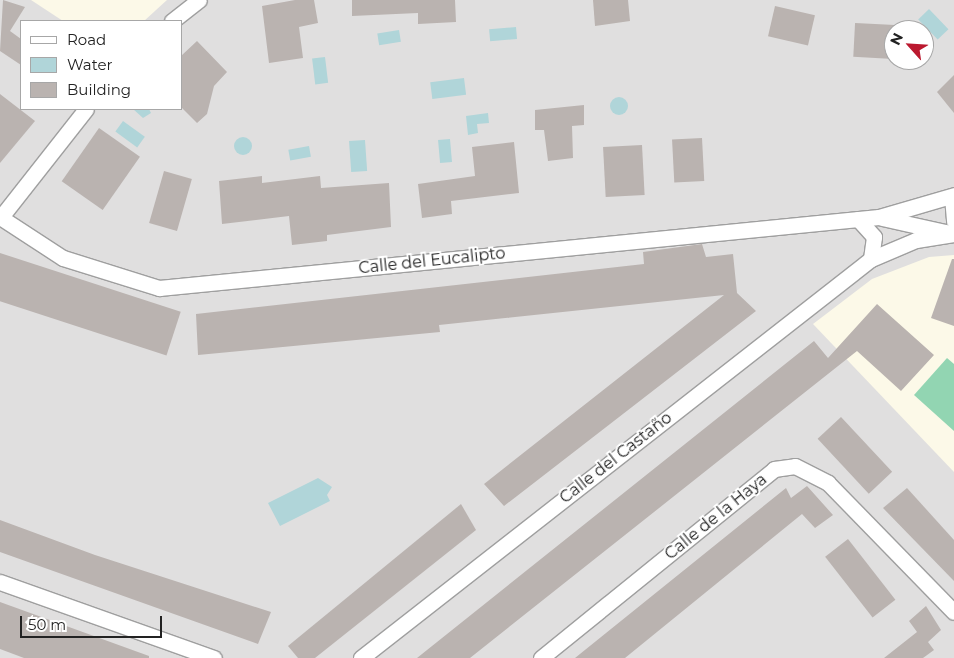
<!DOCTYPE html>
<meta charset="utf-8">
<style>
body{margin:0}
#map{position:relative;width:954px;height:658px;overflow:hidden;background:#f1eeea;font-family:Montserrat,sans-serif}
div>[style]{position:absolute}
.residential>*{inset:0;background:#e0dfdf}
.education>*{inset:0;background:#fcf9e8}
.pitch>*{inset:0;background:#92d5b2}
.water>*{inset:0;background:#b0d5d9;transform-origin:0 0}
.round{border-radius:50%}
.building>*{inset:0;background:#bab3b0;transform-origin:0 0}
.roads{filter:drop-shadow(1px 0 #9f9f9f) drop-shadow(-1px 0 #9f9f9f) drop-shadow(0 1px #9f9f9f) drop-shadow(0 -1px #9f9f9f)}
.street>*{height:15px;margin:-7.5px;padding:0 7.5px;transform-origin:7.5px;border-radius:7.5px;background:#fff}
span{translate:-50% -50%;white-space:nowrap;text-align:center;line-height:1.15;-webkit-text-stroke:4px #fff;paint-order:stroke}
.street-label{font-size:16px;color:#222}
.legend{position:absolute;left:20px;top:20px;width:162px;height:90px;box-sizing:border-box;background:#fff;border:1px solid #a7a7a7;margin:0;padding:6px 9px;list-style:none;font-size:15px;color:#222}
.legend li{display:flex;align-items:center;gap:10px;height:25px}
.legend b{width:25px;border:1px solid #a7a7a7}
.north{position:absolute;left:884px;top:20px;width:50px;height:50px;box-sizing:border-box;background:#fff;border:1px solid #a7a7a7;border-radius:50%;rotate:296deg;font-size:14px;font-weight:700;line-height:20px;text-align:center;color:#222}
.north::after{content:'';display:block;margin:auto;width:18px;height:22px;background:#bb192f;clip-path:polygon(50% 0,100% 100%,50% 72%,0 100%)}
.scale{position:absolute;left:20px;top:616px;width:142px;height:22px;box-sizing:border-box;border:2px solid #222;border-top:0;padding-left:6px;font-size:15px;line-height:18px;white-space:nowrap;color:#222;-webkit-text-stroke:4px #fff;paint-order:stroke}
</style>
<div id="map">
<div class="residential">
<i style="clip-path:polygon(evenodd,0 0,954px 0,954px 658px,0 658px,0 0,21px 21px,181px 21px,181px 109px,21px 109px,21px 21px,0 0,894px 30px,924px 30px,924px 60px,894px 60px,894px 30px)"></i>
</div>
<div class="education">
<i style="clip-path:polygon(31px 0,167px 0,144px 21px,63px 21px)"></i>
<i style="clip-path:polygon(954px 255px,954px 472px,813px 324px,872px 279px,929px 257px)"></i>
</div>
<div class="pitch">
<i style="clip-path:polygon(947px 358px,954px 364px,954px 431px,914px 395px)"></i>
</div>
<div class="water">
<i style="left:929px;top:9px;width:28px;height:15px;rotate:46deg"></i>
<i style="left:516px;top:27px;width:12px;height:27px;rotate:85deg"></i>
<i style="left:399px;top:30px;width:12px;height:22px;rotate:81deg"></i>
<i style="left:325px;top:57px;width:26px;height:13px;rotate:83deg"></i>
<i style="left:464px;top:78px;width:17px;height:34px;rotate:83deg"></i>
<i class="round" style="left:610px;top:97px;width:18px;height:18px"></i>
<i style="clip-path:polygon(133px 109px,149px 109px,151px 113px,143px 118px)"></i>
<i style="clip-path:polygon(488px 113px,489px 123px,477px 124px,478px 133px,468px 135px,466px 116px)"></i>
<i style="left:123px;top:121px;width:27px;height:13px;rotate:36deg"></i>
<i class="round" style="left:234px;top:137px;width:18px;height:18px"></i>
<i style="left:450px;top:139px;width:23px;height:12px;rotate:85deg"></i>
<i style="left:365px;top:140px;width:31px;height:16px;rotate:86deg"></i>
<i style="left:309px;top:146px;width:11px;height:21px;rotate:80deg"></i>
<i style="clip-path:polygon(318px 478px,332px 487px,327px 495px,330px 501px,280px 526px,268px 503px)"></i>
</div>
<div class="building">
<i style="clip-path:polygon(3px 0,25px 7px,10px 31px,21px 39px,21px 65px,0 51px)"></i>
<i style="clip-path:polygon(295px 0,314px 0,318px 23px,299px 27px,303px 58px,269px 63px,262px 6px)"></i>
<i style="clip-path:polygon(352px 0,455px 0,456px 22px,418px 24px,418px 13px,352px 16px)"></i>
<i style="clip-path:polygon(593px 0,628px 0,630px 21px,595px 26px)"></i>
<i style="left:775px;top:6px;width:41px;height:31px;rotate:13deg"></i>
<i style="left:895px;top:25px;width:34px;height:40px;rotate:93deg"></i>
<i style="clip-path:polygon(197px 41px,227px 72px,214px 86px,207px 114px,197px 123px,181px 107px,181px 56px)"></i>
<i style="clip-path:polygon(954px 75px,954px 113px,937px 92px)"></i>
<i style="clip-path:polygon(0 94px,35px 121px,0 163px)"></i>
<i style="clip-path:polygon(584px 105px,584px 125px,572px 126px,573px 158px,548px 161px,544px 130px,535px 130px,535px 110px)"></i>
<i style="left:99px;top:128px;width:50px;height:65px;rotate:35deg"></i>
<i style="left:702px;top:138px;width:43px;height:30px;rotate:87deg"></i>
<i style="clip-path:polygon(514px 142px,519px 193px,451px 201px,452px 214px,422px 218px,418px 184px,475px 176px,472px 147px)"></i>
<i style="left:642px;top:145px;width:50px;height:39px;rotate:87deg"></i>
<i style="left:164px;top:171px;width:29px;height:54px;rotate:16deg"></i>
<i style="clip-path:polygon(262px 176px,262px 183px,320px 176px,321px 188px,389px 183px,391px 227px,327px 235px,327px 241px,292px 245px,289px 216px,222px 224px,219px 181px)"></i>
<i style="clip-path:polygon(702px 244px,706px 257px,733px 254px,737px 293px,756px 311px,504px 506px,484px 484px,724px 295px,439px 325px,440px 332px,198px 355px,196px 314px,644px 264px,643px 252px)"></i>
<i style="left:0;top:253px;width:190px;height:46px;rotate:18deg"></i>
<i style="clip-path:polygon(952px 259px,954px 259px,954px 326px,931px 318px)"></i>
<i style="clip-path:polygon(877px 304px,934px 355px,901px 391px,857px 351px,470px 658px,417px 658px,814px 341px,828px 358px)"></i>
<i style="left:841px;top:417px;width:75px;height:32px;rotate:47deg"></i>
<i style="clip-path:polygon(807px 486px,833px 515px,815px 528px,802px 514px,625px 658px,575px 658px,786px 488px,791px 498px)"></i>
<i style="clip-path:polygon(907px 488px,954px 540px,954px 581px,883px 508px)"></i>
<i style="clip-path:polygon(461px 504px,476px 530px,315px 658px,298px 658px,288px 646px)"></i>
<i style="clip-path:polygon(0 520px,95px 555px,271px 612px,258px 644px,0 552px)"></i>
<i style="left:848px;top:539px;width:77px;height:29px;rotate:52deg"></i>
<i style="clip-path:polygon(0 602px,149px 656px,149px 658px,24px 658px,0 649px)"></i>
<i style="clip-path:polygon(926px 606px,941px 630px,928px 642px,934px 650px,923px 658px,884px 658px,917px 632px,909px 621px)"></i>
</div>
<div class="roads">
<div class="street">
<i style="left:172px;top:21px;width:34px;rotate:-38deg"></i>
<i style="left:952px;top:197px;width:25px;rotate:85deg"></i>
<i style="left:0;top:217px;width:75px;rotate:33.1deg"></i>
<i style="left:63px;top:258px;width:101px;rotate:17.4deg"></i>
<i style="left:159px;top:288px;width:723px;rotate:-5.63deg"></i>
<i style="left:879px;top:217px;width:78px;rotate:-16.3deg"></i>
<i style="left:1px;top:217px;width:137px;rotate:-51.8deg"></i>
<i style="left:882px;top:218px;width:65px;rotate:12.5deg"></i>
<i style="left:858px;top:219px;width:24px;rotate:48deg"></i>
<i style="left:874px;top:237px;width:22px;rotate:98deg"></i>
<i style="left:0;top:582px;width:227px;rotate:19.6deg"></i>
<i style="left:361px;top:658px;width:648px;rotate:-38.04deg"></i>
<i style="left:871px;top:259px;width:49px;rotate:-22.9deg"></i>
<i style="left:916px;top:240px;width:38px;rotate:-9deg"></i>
<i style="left:541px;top:658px;width:300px;rotate:-39deg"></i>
<i style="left:774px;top:469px;width:21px;rotate:-8deg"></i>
<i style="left:795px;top:466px;width:37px;rotate:27deg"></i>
<i style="left:828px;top:483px;width:180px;rotate:45.7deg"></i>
</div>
</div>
<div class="street-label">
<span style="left:432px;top:261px;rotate:-6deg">Calle del Eucalipto</span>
<span style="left:616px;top:458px;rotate:-38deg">Calle del Castaño</span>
<span style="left:716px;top:517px;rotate:-39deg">Calle de la Haya</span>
</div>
<ul class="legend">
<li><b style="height:6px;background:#fff"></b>Road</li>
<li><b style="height:14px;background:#b0d5d9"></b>Water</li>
<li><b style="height:14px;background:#bab3b0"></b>Building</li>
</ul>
<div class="north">N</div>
<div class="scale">50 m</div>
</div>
